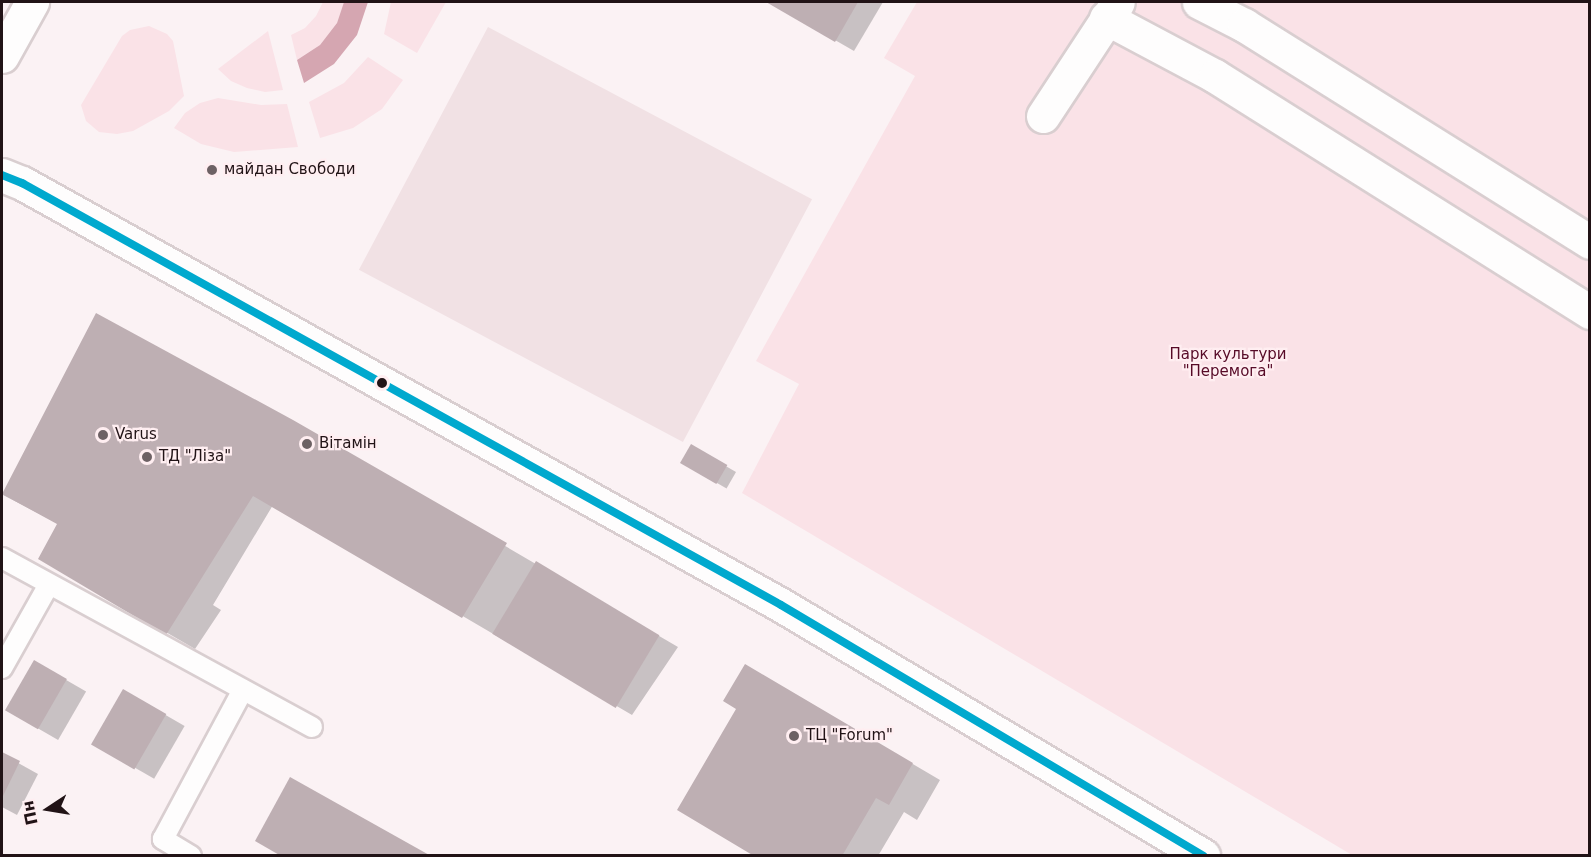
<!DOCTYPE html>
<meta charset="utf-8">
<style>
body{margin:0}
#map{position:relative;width:1591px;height:857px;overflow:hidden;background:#fbf2f4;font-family:"DejaVu Sans",sans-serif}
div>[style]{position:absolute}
.built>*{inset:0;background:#f1e1e4;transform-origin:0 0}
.green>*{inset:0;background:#fae2e7}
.water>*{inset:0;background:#d5a6b1}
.shadow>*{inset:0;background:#0003;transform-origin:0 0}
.building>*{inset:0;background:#beafb3;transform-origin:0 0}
.roads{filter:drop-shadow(2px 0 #d9ced0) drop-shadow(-2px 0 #d9ced0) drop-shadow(0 2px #d9ced0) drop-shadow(0 -2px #d9ced0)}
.lane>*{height:20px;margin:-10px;padding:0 10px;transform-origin:10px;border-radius:10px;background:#fefdfd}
.street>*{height:33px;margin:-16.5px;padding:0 16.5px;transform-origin:16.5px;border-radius:16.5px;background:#fefdfd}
.secondary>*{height:33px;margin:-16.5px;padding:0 16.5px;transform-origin:16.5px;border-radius:16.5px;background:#fefdfd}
.bus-1>*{height:8px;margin:-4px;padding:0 4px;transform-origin:4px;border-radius:4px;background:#00a9ce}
.dots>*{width:16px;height:16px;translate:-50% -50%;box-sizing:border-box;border:3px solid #ffeef1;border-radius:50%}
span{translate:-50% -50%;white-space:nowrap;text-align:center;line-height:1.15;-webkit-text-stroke:4.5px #ffeef1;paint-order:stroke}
.poi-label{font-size:15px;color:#211316}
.left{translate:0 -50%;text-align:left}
.park-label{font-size:15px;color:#570a27}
.frame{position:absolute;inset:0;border:3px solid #211316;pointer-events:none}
.north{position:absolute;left:18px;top:779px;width:60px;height:60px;-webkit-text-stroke:4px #ffeef1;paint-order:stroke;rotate:258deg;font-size:16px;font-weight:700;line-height:24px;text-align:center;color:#211316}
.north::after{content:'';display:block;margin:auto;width:21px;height:27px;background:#211316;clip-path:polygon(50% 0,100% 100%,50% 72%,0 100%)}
</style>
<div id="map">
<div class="built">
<i style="left:488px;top:27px;width:367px;height:275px;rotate:28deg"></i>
</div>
<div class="green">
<i style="clip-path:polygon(323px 2px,344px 2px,337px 23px,320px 45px,297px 60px,291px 35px,305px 28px,316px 16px)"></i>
<i style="clip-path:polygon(391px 2px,446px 2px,417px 53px,384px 34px)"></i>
<i style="clip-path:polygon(917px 2px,1589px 2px,1589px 855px,1352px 855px,742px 493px,799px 384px,756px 361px,915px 76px,884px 58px)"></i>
<i style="clip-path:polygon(149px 26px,167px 34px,173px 41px,184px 96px,169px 111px,133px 131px,117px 134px,99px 132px,86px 121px,81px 105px,122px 36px,130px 30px)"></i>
<i style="clip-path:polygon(268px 31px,283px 90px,265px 92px,247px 88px,231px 81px,218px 69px)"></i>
<i style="clip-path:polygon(368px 57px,403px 80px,382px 109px,353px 128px,320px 138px,309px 102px,344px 83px)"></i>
<i style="clip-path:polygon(218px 98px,261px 105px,287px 104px,298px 147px,234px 152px,201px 144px,174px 128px,185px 113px,200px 103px)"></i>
</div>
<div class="water">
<i style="clip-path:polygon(344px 2px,368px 2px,357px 35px,334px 64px,304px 83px,297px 60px,320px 45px,337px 23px)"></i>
</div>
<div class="shadow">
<i style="clip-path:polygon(769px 2px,883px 2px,854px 51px)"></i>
<i style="clip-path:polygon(96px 315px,293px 422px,678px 647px,632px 715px,273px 505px,213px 605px,221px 610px,195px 649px,40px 559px,59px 524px,3px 495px)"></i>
<i style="left:691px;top:446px;width:52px;height:19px;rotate:30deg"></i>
<i style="left:35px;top:662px;width:59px;height:56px;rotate:30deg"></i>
<i style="clip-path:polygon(746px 666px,940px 780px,917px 820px,904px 812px,878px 856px,757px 856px,738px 708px)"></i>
<i style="left:124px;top:691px;width:70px;height:61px;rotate:30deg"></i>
<i style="clip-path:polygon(2px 754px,38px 774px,17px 815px,2px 807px)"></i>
</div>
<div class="building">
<i style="clip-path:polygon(766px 2px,858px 2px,835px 42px)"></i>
<i style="clip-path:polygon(96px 313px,293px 420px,507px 543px,462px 618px,253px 496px,166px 635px,38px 559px,57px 524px,2px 494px)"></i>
<i style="left:691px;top:444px;width:42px;height:22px;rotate:30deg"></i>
<i style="left:536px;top:561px;width:144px;height:85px;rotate:31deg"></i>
<i style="left:34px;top:660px;width:38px;height:58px;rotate:30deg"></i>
<i style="clip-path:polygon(745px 664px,913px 763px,889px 805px,876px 798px,842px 856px,754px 856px,677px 810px,736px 709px,723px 701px)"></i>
<i style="left:123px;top:689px;width:50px;height:64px;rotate:30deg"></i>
<i style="clip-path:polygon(2px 752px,20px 761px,2px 798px)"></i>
<i style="clip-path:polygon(290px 777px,431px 856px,281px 856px,255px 841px)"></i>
</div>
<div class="roads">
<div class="lane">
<i style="left:2px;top:558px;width:353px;rotate:28.6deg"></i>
<i style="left:2px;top:668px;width:94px;rotate:-60.7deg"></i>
<i style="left:191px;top:856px;width:33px;rotate:-149deg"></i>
<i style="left:163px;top:839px;width:169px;rotate:-61.8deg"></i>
</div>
<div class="street">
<i style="left:1199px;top:2px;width:51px;rotate:27.1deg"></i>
<i style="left:1244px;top:25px;width:408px;rotate:32.1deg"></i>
<i style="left:1106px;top:18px;width:123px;rotate:28deg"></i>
<i style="left:1215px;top:76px;width:443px;rotate:32.2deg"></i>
<i style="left:1043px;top:116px;width:136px;rotate:-56.7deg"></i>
<i style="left:2px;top:175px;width:22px;rotate:22deg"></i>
<i style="left:22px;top:183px;width:868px;rotate:29.07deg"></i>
<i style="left:781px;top:605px;width:491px;rotate:30.7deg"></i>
</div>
<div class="secondary">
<i style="left:2px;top:56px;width:62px;rotate:-60.9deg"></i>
</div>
</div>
<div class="bus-1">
<i style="left:2px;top:175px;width:22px;rotate:22deg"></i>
<i style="left:22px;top:183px;width:868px;rotate:29.07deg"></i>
<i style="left:781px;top:605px;width:491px;rotate:30.7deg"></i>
</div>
<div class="dots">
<i style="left:212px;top:170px;background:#6d6164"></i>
<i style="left:382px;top:383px;background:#211316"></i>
<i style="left:103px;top:435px;background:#6d6164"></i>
<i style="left:307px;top:444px;background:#6d6164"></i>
<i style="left:147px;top:457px;background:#6d6164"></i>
<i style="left:794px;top:736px;background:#6d6164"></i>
</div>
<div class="poi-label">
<span class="left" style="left:224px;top:170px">майдан Свободи</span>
<span class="left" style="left:115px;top:435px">Varus</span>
<span class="left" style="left:319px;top:444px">Вітамін</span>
<span class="left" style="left:159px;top:457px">ТД "Ліза"</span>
<span class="left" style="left:806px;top:736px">ТЦ "Forum"</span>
</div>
<div class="park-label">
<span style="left:1228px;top:363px">Парк культури<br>"Перемога"</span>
</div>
<div class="frame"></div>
<div class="north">Пн</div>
</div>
